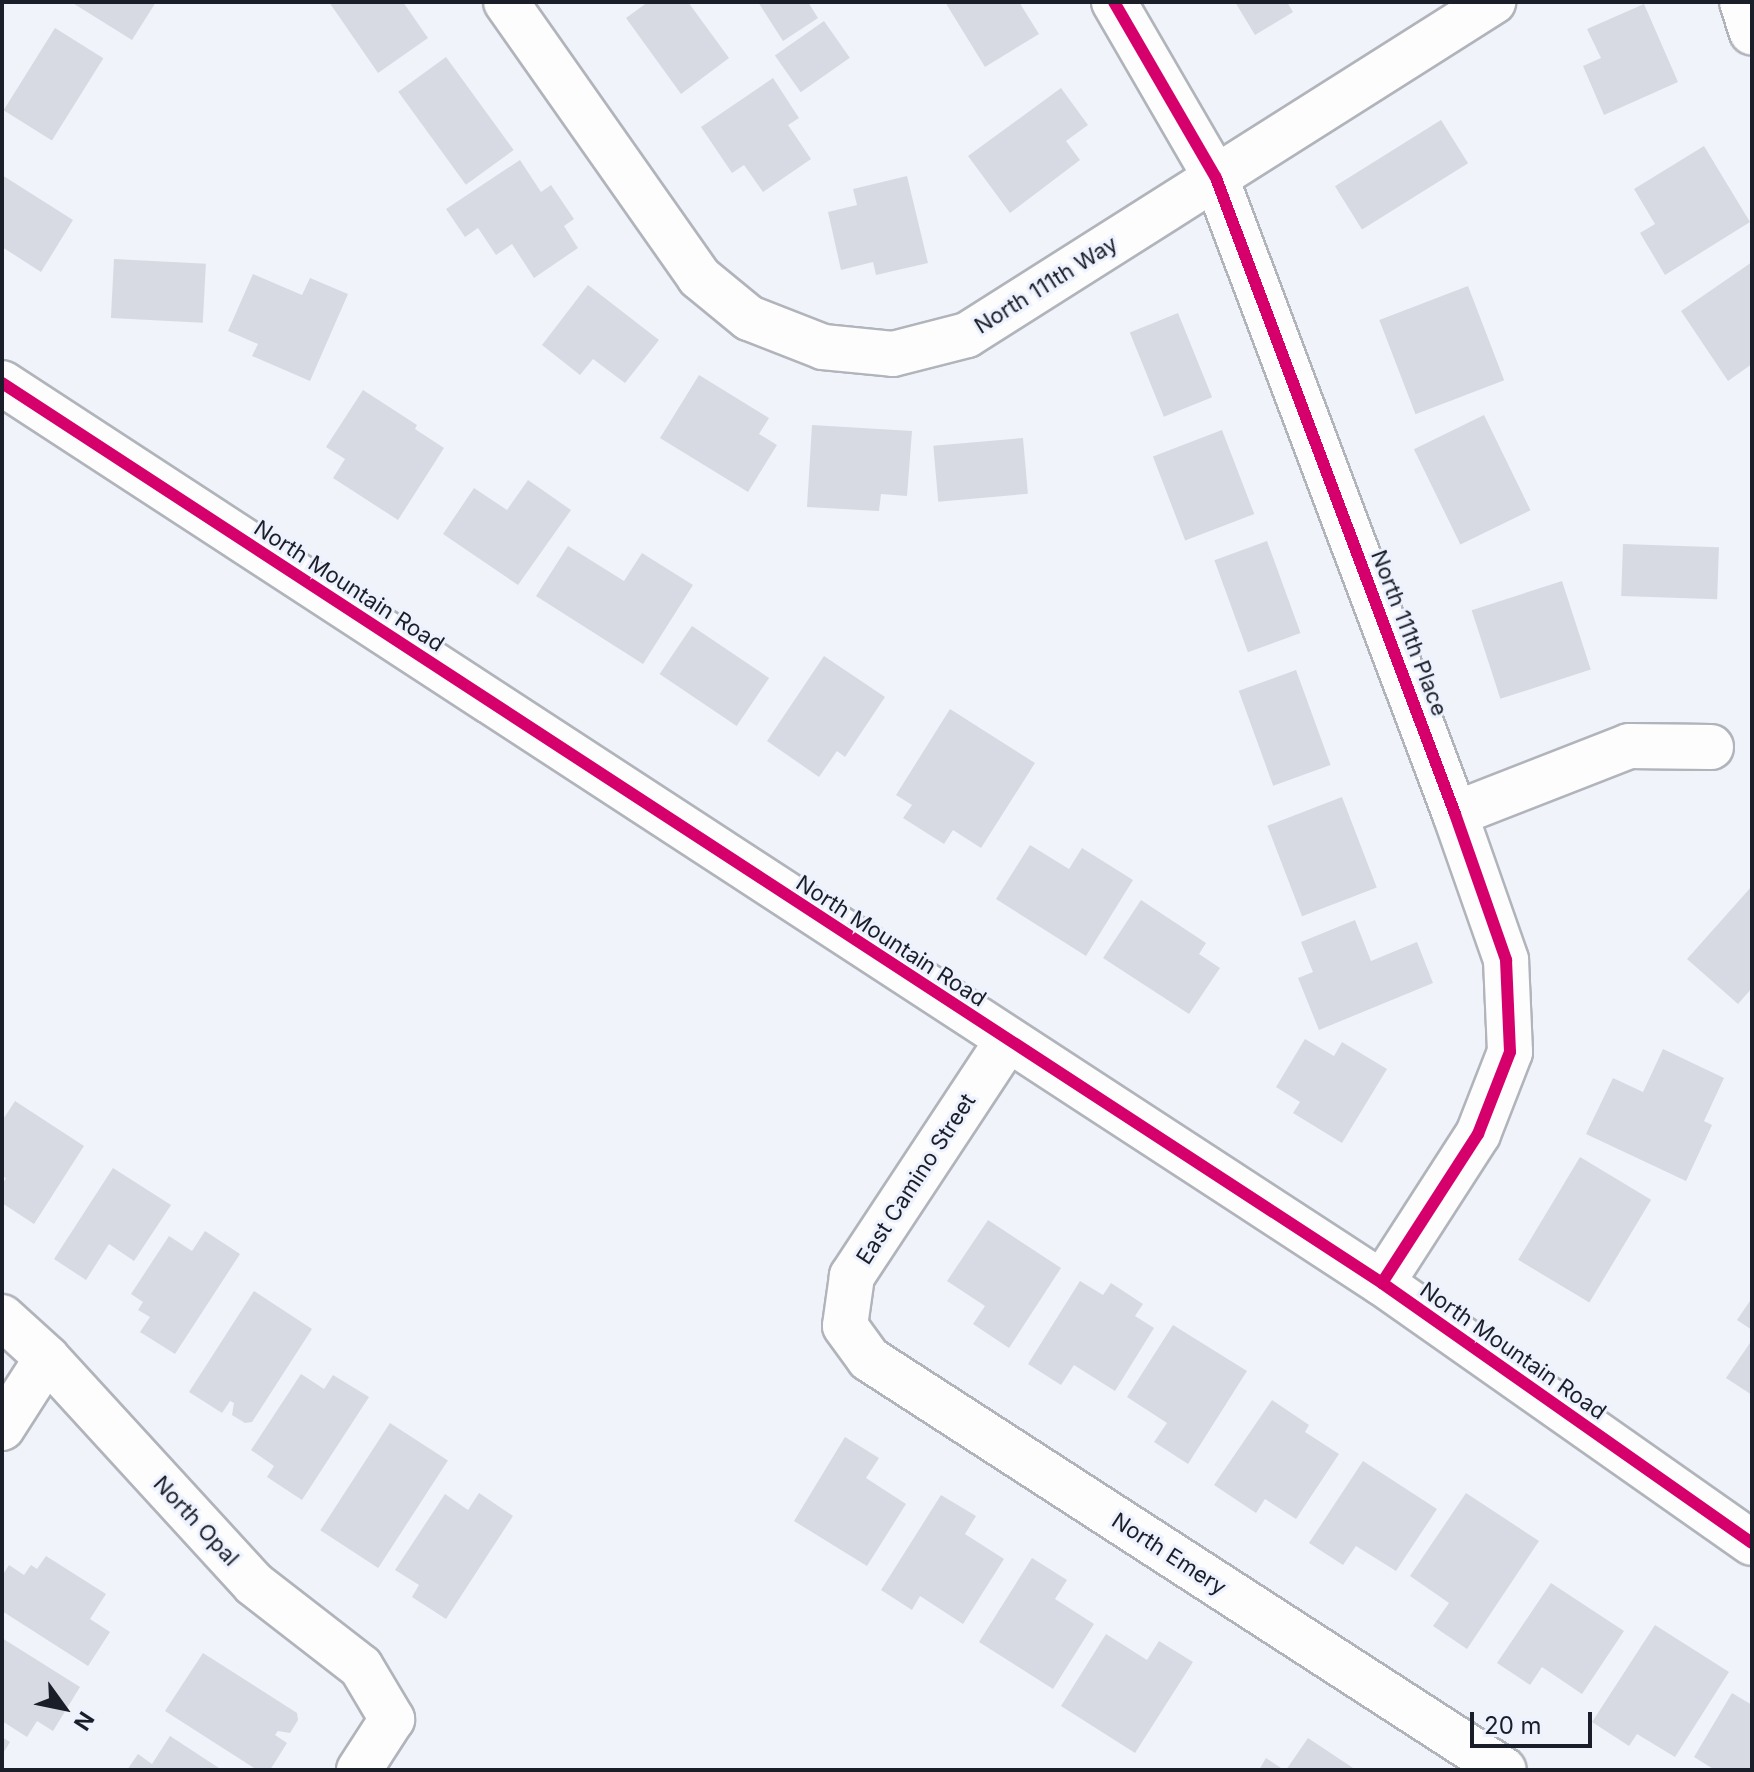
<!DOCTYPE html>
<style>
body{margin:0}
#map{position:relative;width:1754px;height:1772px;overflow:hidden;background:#f1f3fa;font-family:Inter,sans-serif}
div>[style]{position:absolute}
.building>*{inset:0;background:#d7dae2;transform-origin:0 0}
.roads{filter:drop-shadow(2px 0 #b1b4bb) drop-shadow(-2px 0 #b1b4bb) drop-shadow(0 2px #b1b4bb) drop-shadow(0 -2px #b1b4bb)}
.minor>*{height:44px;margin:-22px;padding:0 22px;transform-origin:22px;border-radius:22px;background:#fdfdfe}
.cycleway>*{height:12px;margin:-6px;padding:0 6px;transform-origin:6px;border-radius:6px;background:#d6006c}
span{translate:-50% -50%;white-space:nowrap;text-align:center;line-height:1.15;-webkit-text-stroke:6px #edf2fe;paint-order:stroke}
.street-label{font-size:22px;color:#1a1e28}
.frame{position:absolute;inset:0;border:4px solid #1a1e28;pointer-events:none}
.north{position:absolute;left:24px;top:1668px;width:80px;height:80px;-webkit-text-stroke:6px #edf2fe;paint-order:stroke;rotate:123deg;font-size:22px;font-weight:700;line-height:32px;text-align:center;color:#1a1e28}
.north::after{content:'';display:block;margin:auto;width:28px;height:36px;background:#1a1e28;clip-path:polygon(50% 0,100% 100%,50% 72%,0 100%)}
.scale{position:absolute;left:1470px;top:1712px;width:122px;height:36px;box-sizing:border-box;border:4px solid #1a1e28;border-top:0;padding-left:10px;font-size:24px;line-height:28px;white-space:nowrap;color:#1a1e28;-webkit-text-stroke:6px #edf2fe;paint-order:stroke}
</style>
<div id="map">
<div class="building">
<i style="clip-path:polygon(71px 2px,156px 2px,132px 40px)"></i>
<i style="clip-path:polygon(329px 2px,403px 2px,428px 38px,378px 73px)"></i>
<i style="clip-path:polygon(648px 2px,688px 2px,729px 58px,681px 94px,626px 18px)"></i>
<i style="clip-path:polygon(758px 2px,808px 2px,818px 18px,783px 41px)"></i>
<i style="clip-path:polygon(945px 2px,1019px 2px,1039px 34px,985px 67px)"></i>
<i style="clip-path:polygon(1235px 2px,1287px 2px,1293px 12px,1255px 35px)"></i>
<i style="clip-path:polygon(1644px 4px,1678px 82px,1604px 115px,1583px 66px,1601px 58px,1587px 29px)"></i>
<i style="left:824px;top:21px;width:45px;height:60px;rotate:55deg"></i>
<i style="left:55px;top:28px;width:57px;height:97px;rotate:32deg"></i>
<i style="left:446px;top:57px;width:115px;height:59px;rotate:54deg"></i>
<i style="clip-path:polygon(773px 78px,799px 118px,788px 125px,811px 159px,763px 192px,744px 165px,732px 173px,701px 127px)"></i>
<i style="clip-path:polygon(1061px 88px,1088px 125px,1066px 141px,1080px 160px,1010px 213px,968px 156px)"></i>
<i style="left:1441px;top:120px;width:51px;height:125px;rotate:58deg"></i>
<i style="clip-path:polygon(1704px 146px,1750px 222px,1665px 275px,1640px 233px,1655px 224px,1634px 189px)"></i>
<i style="clip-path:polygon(520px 160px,541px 192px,551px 185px,574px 219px,564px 226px,578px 248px,534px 278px,512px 244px,496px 255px,478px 228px,465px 237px,446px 209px)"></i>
<i style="clip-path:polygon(2px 175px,73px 220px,41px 272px,2px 247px)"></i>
<i style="clip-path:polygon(907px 176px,928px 263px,876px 275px,873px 262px,841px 270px,828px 212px,857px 205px,853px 189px)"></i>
<i style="left:114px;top:259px;width:92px;height:59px;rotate:3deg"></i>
<i style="clip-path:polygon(1752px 262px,1752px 364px,1728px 381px,1681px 311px)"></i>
<i style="clip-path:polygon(253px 274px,302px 295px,310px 278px,348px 294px,310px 381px,252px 356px,258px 344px,228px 331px)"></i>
<i style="clip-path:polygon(588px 285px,659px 340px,625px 383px,593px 359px,580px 375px,542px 345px)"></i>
<i style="left:1468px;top:286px;width:101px;height:95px;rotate:69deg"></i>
<i style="left:1178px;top:313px;width:91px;height:52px;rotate:68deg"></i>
<i style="clip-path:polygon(699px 375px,769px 418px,759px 434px,777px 445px,748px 492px,660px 438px)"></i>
<i style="clip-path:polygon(363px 390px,417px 425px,415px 429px,444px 448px,398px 520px,333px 478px,345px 459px,326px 447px)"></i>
<i style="left:1484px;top:415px;width:106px;height:78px;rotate:64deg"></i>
<i style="clip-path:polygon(812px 425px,912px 431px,907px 496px,881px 494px,879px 511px,807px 507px)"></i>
<i style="left:1222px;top:430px;width:90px;height:74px;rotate:69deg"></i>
<i style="left:1023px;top:438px;width:56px;height:90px;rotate:85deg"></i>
<i style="clip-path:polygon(528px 480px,571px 510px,518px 585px,443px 534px,474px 488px,507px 510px)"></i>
<i style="left:1267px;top:541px;width:98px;height:56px;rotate:70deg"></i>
<i style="left:1623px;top:544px;width:96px;height:52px;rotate:2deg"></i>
<i style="clip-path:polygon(568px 546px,624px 581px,642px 553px,693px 585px,643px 664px,536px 596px)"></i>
<i style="left:1562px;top:581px;width:93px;height:95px;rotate:72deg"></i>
<i style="left:692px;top:626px;width:93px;height:58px;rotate:34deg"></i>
<i style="clip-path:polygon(824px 656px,885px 697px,845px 757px,837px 751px,819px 777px,767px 741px)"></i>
<i style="left:1296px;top:670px;width:101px;height:61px;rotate:70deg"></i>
<i style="clip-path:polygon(950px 709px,1035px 763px,981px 848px,953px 830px,944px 844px,903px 818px,912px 805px,896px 795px)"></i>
<i style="left:1342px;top:797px;width:97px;height:80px;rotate:69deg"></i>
<i style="clip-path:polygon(1030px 845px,1069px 869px,1082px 848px,1133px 880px,1086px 956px,996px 899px)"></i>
<i style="clip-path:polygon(1752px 886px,1752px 988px,1738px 1004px,1687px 959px)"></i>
<i style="clip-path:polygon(1141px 900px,1206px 943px,1199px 954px,1220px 968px,1189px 1014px,1103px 958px)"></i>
<i style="clip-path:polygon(1355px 920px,1371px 961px,1417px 942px,1433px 983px,1319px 1030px,1298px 978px,1313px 972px,1301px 942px)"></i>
<i style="clip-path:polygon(1305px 1039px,1334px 1056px,1342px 1042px,1387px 1069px,1342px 1143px,1293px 1113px,1300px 1102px,1276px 1087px)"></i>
<i style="clip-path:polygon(1663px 1049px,1724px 1078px,1704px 1121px,1712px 1125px,1686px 1181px,1586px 1134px,1613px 1078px,1643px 1092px)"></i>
<i style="clip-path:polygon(15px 1101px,84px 1146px,34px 1224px,2px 1203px,2px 1185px,6px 1178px,2px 1176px,2px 1121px)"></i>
<i style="left:1580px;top:1157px;width:83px;height:120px;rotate:31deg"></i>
<i style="clip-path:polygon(113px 1168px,171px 1205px,134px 1261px,109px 1244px,86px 1280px,54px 1259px)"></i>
<i style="clip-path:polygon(988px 1220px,1061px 1268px,1009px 1348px,973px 1324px,985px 1306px,947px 1281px)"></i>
<i style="clip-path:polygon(205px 1231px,240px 1254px,175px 1354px,140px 1332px,150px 1317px,138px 1310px,143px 1302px,131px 1294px,169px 1236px,192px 1251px)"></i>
<i style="clip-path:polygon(1080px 1281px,1103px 1295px,1111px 1283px,1143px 1304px,1135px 1316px,1154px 1328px,1115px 1391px,1074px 1365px,1061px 1385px,1028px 1364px)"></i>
<i style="clip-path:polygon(254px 1291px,312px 1329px,252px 1422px,245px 1423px,232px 1415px,234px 1403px,230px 1401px,222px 1413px,189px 1392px)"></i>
<i style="clip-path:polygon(1752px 1298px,1752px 1330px,1737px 1320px)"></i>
<i style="clip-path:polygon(1173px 1325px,1247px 1371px,1188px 1464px,1154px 1442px,1167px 1423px,1127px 1397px)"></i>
<i style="clip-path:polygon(1752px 1340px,1752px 1395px,1726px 1378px)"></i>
<i style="clip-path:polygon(301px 1374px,324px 1389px,333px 1375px,369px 1397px,302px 1500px,267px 1477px,274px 1466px,251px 1450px)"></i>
<i style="clip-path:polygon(1272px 1400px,1309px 1425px,1305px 1432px,1339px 1454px,1296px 1519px,1265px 1499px,1256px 1513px,1214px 1485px)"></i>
<i style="left:390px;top:1423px;width:69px;height:128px;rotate:33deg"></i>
<i style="clip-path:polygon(845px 1437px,879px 1458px,866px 1478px,906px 1504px,867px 1566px,794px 1521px)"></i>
<i style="clip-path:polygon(1363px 1461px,1437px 1509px,1396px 1571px,1356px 1546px,1343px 1565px,1309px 1543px)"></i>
<i style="clip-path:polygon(479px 1493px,513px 1516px,446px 1619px,412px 1597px,419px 1585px,395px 1570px,445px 1494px,468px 1510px)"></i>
<i style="clip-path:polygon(1466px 1493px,1539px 1541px,1467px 1649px,1433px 1626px,1449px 1603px,1410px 1576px)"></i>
<i style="clip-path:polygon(941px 1495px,976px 1516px,965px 1534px,1004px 1559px,963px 1624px,920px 1596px,912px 1610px,881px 1590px)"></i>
<i style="clip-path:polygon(46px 1556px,106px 1594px,90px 1619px,110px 1632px,88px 1666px,2px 1611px,2px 1576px,9px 1565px,24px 1575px,31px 1565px,37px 1569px)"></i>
<i style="clip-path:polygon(1032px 1558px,1067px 1580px,1055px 1599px,1094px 1624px,1053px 1689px,979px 1642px)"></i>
<i style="clip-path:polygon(1551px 1583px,1624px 1631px,1582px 1694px,1542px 1667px,1530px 1685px,1497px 1663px)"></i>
<i style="clip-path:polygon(1655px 1625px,1729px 1672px,1675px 1757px,1637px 1734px,1629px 1746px,1592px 1722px)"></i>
<i style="clip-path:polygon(1106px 1634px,1147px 1660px,1159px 1641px,1193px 1662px,1135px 1753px,1061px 1706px)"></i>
<i style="clip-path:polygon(2px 1638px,80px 1687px,53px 1731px,37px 1721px,27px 1737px,2px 1721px)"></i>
<i style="clip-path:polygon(203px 1653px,297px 1713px,298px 1720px,290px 1733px,278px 1731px,275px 1735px,287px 1743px,270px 1770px,257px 1770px,165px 1711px)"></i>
<i style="clip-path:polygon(1732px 1693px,1752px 1705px,1752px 1770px,1715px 1770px,1694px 1757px)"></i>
<i style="clip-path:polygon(170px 1736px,222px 1770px,127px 1770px,138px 1754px,152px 1764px)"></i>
<i style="clip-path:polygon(2px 1737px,10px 1742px,2px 1755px)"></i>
<i style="clip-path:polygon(1308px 1738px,1356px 1770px,1286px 1770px)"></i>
<i style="clip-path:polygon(1266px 1758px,1284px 1770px,1259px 1770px)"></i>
</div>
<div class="roads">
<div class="minor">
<i style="left:506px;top:2px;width:336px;rotate:54.9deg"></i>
<i style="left:699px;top:277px;width:65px;rotate:39.4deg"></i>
<i style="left:749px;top:318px;width:79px;rotate:21.4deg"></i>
<i style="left:823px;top:347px;width:70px;rotate:5.7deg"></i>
<i style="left:893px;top:354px;width:76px;rotate:-14.4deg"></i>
<i style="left:967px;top:335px;width:623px;rotate:-32.34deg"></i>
<i style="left:1114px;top:2px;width:203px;rotate:59.9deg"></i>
<i style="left:1216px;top:178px;width:679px;rotate:69.4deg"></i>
<i style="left:1455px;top:814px;width:155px;rotate:70.7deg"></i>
<i style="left:1506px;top:960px;width:92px;rotate:87.5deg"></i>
<i style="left:1510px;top:1052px;width:88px;rotate:111.3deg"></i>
<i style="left:1478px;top:1134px;width:177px;rotate:122.8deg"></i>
<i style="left:1742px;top:2px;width:32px;rotate:72deg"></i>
<i style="left:2px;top:383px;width:1648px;rotate:33.11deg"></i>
<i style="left:1382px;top:1283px;width:452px;rotate:35.1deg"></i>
<i style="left:1455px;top:814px;width:187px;rotate:-21.3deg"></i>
<i style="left:1629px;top:746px;width:82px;rotate:0.7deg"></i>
<i style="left:1007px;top:1041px;width:282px;rotate:123.4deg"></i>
<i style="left:852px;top:1276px;width:50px;rotate:98deg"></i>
<i style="left:845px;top:1326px;width:41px;rotate:54deg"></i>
<i style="left:869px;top:1359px;width:756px;rotate:32.91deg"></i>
<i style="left:2px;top:1317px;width:61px;rotate:42.3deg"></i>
<i style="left:47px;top:1358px;width:306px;rotate:47.5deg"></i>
<i style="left:254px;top:1584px;width:135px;rotate:37.8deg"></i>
<i style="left:361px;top:1667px;width:61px;rotate:59.2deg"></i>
<i style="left:392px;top:1719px;width:61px;rotate:122.9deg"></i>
<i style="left:2px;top:1428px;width:83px;rotate:-57.3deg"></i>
</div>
</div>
<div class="cycleway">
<i style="left:1114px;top:2px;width:203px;rotate:59.9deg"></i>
<i style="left:1216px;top:178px;width:679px;rotate:69.4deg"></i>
<i style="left:1455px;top:814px;width:155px;rotate:70.7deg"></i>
<i style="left:1506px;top:960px;width:92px;rotate:87.5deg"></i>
<i style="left:1510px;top:1052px;width:88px;rotate:111.3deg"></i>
<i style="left:1478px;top:1134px;width:177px;rotate:122.8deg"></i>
<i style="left:2px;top:383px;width:1648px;rotate:33.11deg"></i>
<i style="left:1382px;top:1283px;width:452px;rotate:35.1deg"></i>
</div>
<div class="street-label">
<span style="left:1046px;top:285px;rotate:-32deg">North 111th Way</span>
<span style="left:349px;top:586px;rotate:33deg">North Mountain Road</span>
<span style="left:1409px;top:633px;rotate:69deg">North 111th Place</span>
<span style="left:891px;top:941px;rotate:33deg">North Mountain Road</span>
<span style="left:916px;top:1179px;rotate:-57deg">East Camino Street</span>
<span style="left:1513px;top:1351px;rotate:35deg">North Mountain Road</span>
<span style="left:196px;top:1521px;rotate:47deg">North Opal</span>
<span style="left:1169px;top:1554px;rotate:33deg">North Emery</span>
</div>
<div class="frame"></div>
<div class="north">N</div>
<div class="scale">20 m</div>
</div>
